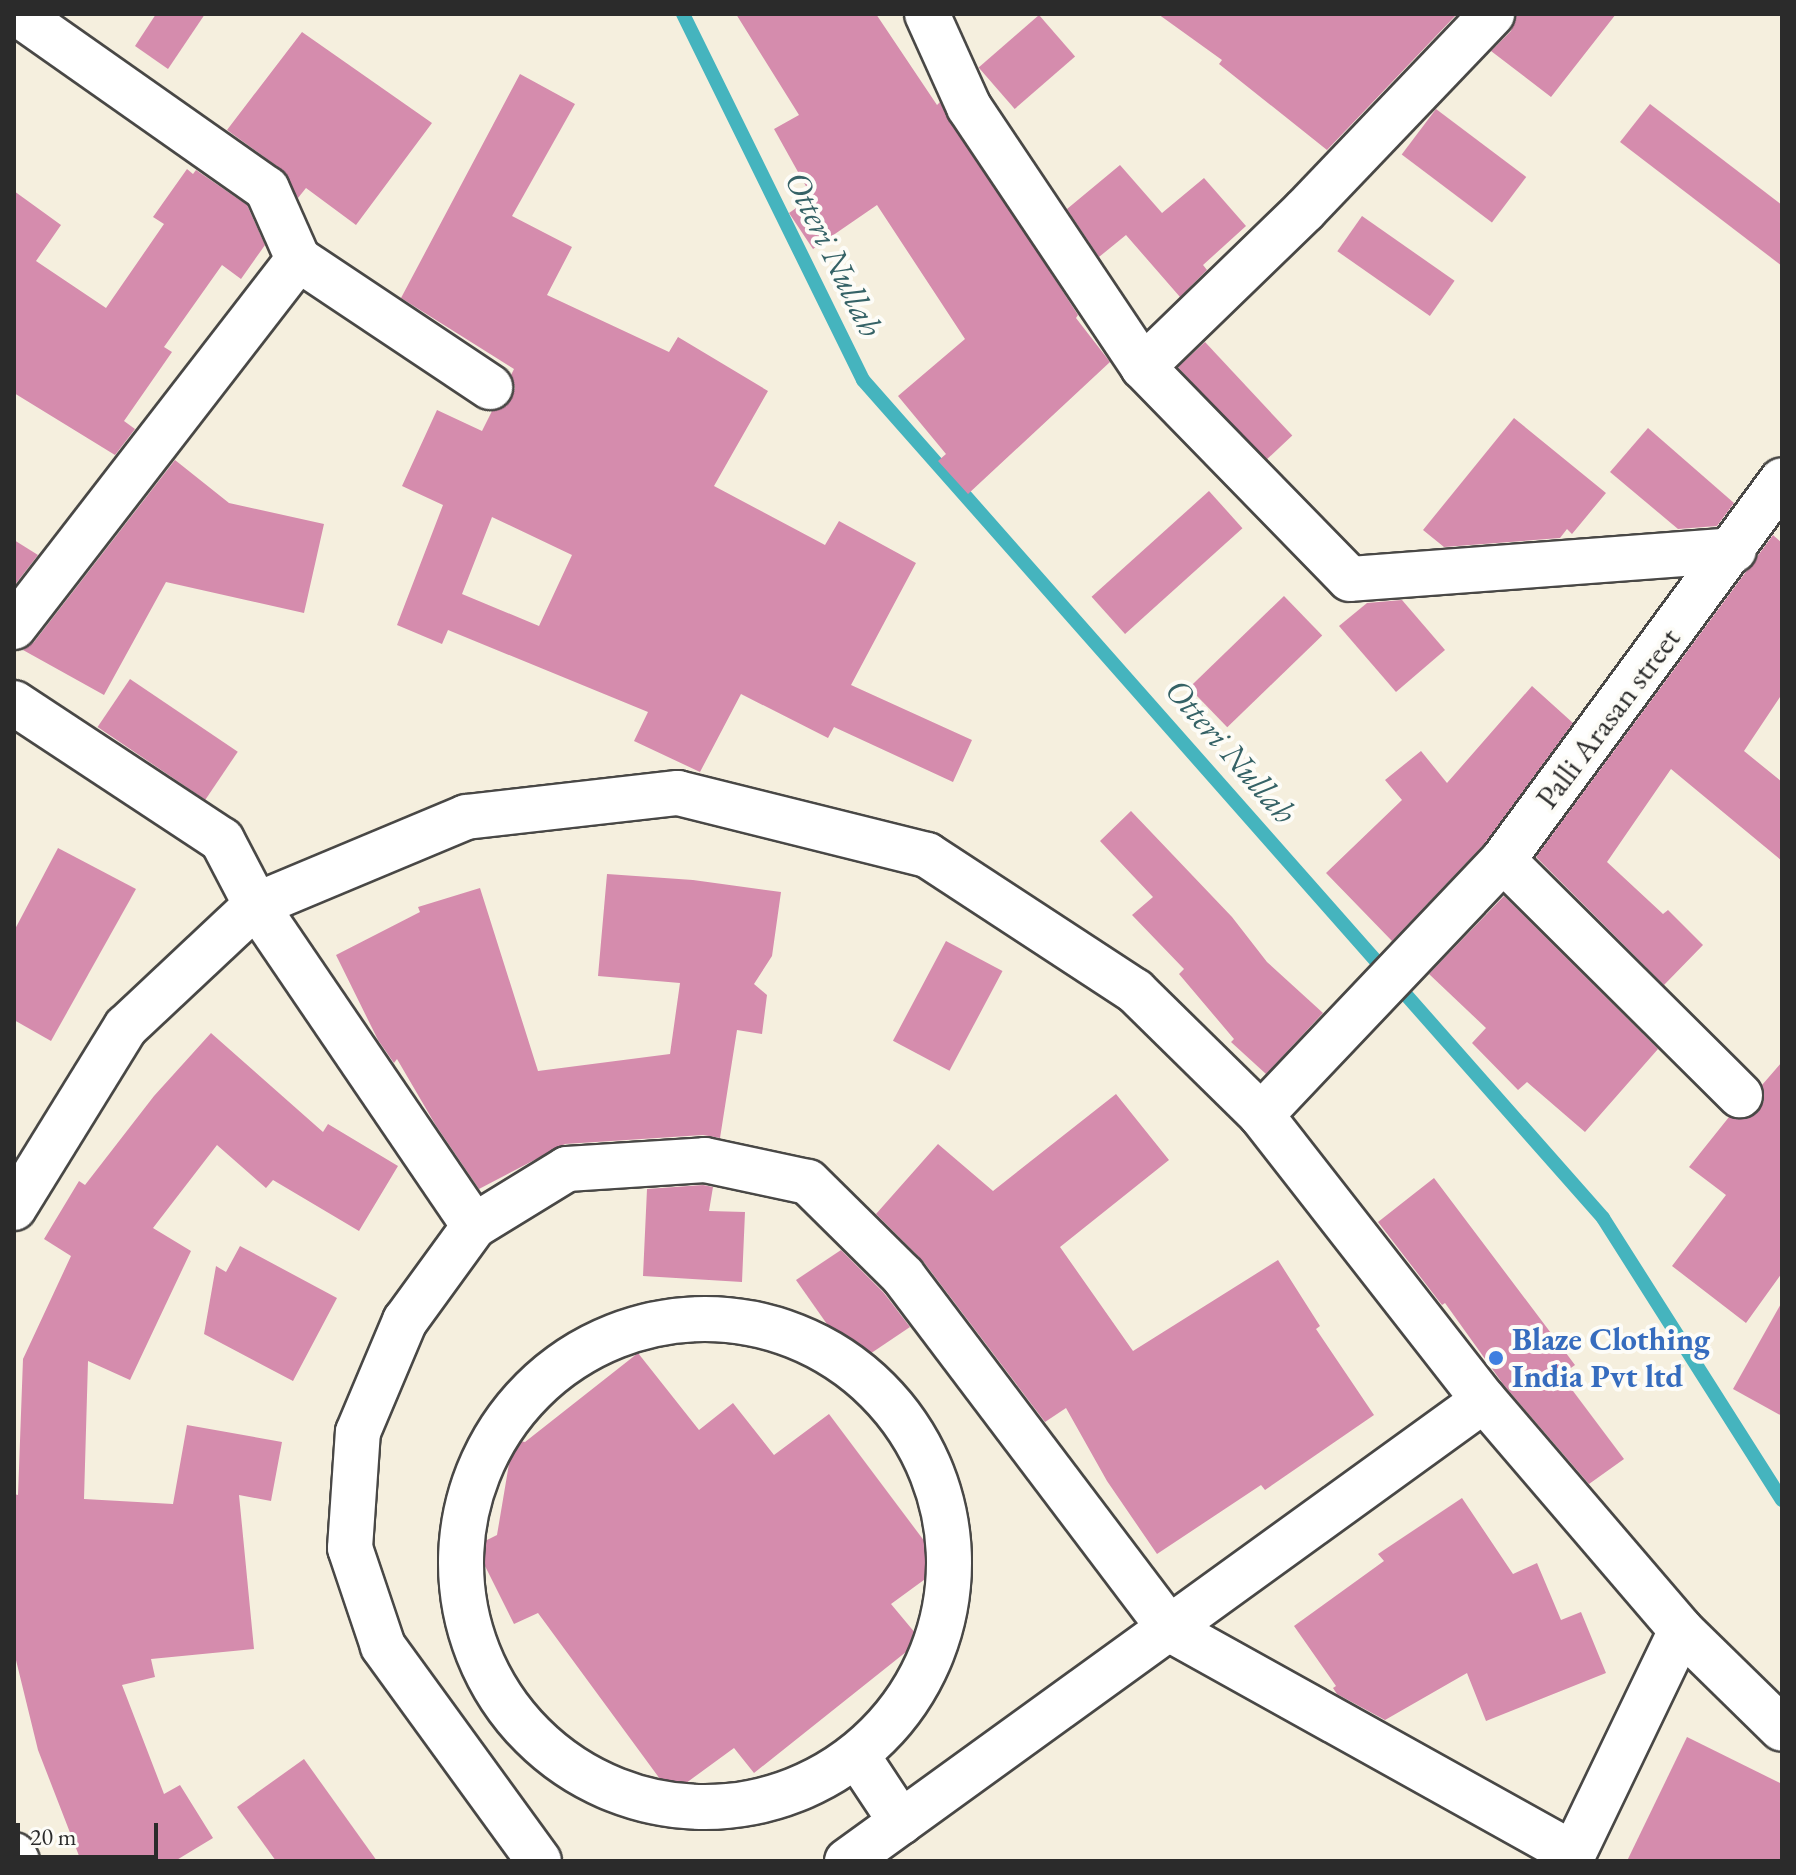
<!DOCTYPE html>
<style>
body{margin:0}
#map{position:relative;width:1796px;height:1875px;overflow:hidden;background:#f5efde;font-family:"EB Garamond",serif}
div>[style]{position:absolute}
.stream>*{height:14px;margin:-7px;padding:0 7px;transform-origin:7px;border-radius:7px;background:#45b4be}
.building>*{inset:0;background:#d58cad;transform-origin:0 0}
.roads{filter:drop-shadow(2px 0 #494846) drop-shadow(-2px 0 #494846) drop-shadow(0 2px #494846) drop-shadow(0 -2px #494846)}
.minor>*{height:44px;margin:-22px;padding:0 22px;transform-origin:22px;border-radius:22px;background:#fff}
.minor>.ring{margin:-22px;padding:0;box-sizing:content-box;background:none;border:44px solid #fff;border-radius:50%}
.dots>*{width:22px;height:22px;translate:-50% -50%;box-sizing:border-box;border:4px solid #fdfcf7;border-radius:50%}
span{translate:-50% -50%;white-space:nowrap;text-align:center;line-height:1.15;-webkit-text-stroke:8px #fdfcf7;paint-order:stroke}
.street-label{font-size:32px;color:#2b2b2b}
.shop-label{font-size:32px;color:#366cbe;font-weight:700}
.left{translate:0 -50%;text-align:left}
.water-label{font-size:34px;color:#356266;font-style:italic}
.frame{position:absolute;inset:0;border:16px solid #2b2b2b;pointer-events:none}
.scale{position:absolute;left:16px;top:1823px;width:142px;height:36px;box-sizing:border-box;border:4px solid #2b2b2b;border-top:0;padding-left:10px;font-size:24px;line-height:28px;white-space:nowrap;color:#2b2b2b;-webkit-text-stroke:6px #fdfcf7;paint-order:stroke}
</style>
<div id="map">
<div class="stream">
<i style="left:683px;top:14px;width:408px;rotate:63.8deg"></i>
<i style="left:863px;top:380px;width:1118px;rotate:48.55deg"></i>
<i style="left:1603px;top:1218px;width:334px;rotate:57.6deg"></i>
</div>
<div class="building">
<i style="clip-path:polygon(156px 14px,205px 14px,168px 69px,135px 46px)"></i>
<i style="clip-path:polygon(736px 14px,876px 14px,937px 105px,940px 102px,1078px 315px,1076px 318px,1110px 362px,968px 494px,938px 461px,946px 454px,898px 396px,965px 339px,877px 205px,813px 249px,789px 213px,812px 197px,774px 129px,799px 115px)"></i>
<i style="clip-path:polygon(1158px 14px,1457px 14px,1327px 150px,1219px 64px,1222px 60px)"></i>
<i style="clip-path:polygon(1516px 14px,1616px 14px,1551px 97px,1491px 51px,1511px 31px)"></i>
<i style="left:1039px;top:15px;width:55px;height:80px;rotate:49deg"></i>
<i style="clip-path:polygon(302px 32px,432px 123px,356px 225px,306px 188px,298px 198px,281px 169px,227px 130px)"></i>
<i style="clip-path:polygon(evenodd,520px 74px,575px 104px,512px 216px,572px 247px,547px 295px,669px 352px,678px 337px,768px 391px,714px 486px,825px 545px,839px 521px,916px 563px,851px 685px,972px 740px,953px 782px,834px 727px,828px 738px,741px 694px,700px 772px,634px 741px,648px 712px,448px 630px,442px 644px,397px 625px,443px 505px,402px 486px,437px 410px,482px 431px,492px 411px,510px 401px,515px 388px,511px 375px,514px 369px,401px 298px,520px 74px,492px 517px,572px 555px,539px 626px,462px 594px,492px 517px)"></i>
<i style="clip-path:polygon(1650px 104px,1782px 205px,1782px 266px,1620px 142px)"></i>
<i style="left:1436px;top:109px;width:113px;height:57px;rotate:37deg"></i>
<i style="clip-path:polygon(1120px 165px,1162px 213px,1204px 178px,1246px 226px,1203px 265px,1207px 270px,1180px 297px,1126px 235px,1099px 257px,1067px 209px)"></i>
<i style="clip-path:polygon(187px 169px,193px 174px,196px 170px,247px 205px,265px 245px,241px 279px,222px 265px,164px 347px,172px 352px,124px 421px,135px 429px,115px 455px,14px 393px,14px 191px,61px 225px,36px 261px,106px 308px,164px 224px,153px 217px)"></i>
<i style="left:1362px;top:216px;width:113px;height:43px;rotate:35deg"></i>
<i style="left:1205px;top:342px;width:128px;height:37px;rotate:47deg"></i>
<i style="clip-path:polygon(1514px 418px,1606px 493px,1572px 534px,1567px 529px,1560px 538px,1444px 547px,1423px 530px)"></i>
<i style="clip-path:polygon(1648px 428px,1734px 503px,1717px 526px,1678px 529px,1610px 472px)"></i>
<i style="clip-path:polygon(175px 460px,229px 503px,324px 524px,304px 613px,166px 582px,104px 695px,23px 650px,34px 642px)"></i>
<i style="left:1209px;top:491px;width:50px;height:158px;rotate:48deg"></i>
<i style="clip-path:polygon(1773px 535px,1782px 543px,1782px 694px,1744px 751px,1782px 782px,1782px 861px,1671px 769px,1607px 862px,1663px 914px,1668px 910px,1703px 945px,1664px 985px,1536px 857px)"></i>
<i style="clip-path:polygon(14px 540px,38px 555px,14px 586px)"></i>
<i style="left:1284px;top:596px;width:55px;height:132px;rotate:46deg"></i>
<i style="clip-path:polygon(1402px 600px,1445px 650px,1396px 692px,1339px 626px,1367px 603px)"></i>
<i style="left:130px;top:679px;width:130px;height:58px;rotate:34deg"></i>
<i style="clip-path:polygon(1532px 686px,1573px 723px,1484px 844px,1392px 941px,1326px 873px,1402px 800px,1385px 780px,1421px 751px,1447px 783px)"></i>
<i style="clip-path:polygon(1131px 811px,1232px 917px,1267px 962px,1323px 1013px,1266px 1074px,1231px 1042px,1234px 1039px,1179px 974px,1184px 969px,1132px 915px,1153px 897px,1100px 841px)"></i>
<i style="clip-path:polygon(58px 848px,136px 889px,51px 1041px,14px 1020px,14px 931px)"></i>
<i style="clip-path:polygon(607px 874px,693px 880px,781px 892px,772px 956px,754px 984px,767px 995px,762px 1034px,737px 1030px,720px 1138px,703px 1135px,565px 1144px,479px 1189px,435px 1124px,397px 1059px,394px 1063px,378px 1040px,336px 955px,420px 912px,418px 907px,480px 888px,538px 1071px,670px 1054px,680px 983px,598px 976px)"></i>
<i style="clip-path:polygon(1504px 896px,1658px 1049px,1585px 1132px,1527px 1082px,1518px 1090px,1472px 1043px,1486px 1028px,1429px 974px)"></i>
<i style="left:946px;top:941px;width:64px;height:113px;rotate:28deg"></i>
<i style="clip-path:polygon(211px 1033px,323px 1132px,328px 1124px,398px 1166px,359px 1231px,273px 1180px,266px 1188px,217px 1145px,153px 1228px,191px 1251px,130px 1380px,88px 1361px,84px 1499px,173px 1504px,187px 1425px,282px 1442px,271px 1501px,239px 1495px,254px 1649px,151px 1659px,155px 1677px,122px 1685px,164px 1794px,180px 1785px,213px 1838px,175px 1861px,81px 1861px,38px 1750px,14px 1652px,14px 1494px,18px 1495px,23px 1359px,71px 1256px,44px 1239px,79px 1181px,85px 1185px,154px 1096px)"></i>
<i style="clip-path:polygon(1782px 1062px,1782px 1273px,1746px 1323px,1672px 1266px,1726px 1195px,1689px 1167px,1729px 1117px,1746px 1119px,1758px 1112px,1764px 1101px,1762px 1085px)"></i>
<i style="clip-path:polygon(1116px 1094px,1169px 1160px,1060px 1247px,1133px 1351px,1278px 1260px,1320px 1326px,1316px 1329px,1374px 1415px,1265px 1490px,1261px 1485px,1157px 1554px,1107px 1481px,1066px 1408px,1045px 1422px,923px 1261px,876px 1214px,938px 1144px,993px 1191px)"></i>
<i style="clip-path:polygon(1434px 1178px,1575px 1365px,1561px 1375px,1624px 1459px,1589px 1484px,1503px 1384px,1445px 1303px,1442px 1305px,1378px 1222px)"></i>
<i style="clip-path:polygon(703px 1185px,713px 1187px,709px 1211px,745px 1212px,742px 1282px,643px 1276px,647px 1189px)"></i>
<i style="clip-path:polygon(240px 1246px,337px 1298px,293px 1381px,204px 1334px,216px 1266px,226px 1272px)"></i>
<i style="clip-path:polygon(841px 1250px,884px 1293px,910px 1327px,855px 1364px,796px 1280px)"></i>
<i style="clip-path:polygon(1782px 1302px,1782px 1416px,1733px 1389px)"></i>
<i style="clip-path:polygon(638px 1353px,699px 1430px,733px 1403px,774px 1455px,829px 1414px,943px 1566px,891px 1604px,921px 1640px,754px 1773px,734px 1748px,671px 1794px,538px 1613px,514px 1624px,475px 1546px,497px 1535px,513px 1440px,525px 1442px)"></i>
<i style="clip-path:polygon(1462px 1498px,1513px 1574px,1537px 1563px,1561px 1620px,1581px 1612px,1606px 1673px,1486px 1721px,1467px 1673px,1385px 1720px,1337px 1694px,1333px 1688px,1336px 1686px,1294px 1626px,1384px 1561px,1378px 1554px)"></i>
<i style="clip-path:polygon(1687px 1737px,1782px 1784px,1782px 1861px,1627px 1861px)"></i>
<i style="clip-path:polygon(304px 1759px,377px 1861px,276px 1861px,237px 1807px)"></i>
</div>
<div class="roads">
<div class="minor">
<i style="left:18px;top:14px;width:304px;rotate:35.1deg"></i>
<i style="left:267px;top:189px;width:77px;rotate:66.1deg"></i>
<i style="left:927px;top:14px;width:102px;rotate:65.7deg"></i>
<i style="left:969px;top:107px;width:313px;rotate:56.2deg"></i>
<i style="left:1143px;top:367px;width:296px;rotate:45.7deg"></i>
<i style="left:1350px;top:579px;width:385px;rotate:-4.3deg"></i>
<i style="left:1143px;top:367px;width:226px;rotate:-44.1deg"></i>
<i style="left:1305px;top:210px;width:271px;rotate:-46.3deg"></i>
<i style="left:14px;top:627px;width:465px;rotate:-52.3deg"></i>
<i style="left:298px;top:259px;width:231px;rotate:33.7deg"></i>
<i style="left:14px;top:703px;width:249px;rotate:33.4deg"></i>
<i style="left:222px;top:840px;width:73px;rotate:62.4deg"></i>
<i style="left:256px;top:905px;width:388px;rotate:55.8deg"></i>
<i style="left:1503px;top:860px;width:334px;rotate:44.8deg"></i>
<i style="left:1261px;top:1115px;width:352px;rotate:-46.5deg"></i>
<i style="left:1503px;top:860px;width:471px;rotate:-53.7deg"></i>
<i style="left:14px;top:1208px;width:213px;rotate:-58.3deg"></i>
<i style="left:126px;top:1027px;width:178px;rotate:-43.2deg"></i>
<i style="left:256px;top:905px;width:228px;rotate:-22.7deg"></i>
<i style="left:466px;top:817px;width:213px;rotate:-6.5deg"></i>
<i style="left:678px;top:793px;width:257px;rotate:14deg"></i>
<i style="left:927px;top:855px;width:249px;rotate:33.2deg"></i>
<i style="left:1135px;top:991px;width:177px;rotate:44.5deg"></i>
<i style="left:1261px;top:1115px;width:362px;rotate:52deg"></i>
<i style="left:1484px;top:1400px;width:303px;rotate:49.4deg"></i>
<i style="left:1681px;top:1630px;width:141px;rotate:44.4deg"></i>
<i class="ring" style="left:461px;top:1319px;width:444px;height:444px"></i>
<i style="left:858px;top:1757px;width:78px;rotate:56.5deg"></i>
<i style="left:14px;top:1855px;width:7px;rotate:63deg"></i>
<i style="left:539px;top:1861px;width:266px;rotate:-126deg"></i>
<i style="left:383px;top:1646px;width:103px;rotate:-108.6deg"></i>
<i style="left:350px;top:1548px;width:116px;rotate:-86.1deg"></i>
<i style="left:358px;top:1432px;width:121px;rotate:-67.1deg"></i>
<i style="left:405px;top:1321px;width:117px;rotate:-54deg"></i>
<i style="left:474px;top:1226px;width:109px;rotate:-31.5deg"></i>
<i style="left:567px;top:1169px;width:138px;rotate:-3.7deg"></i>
<i style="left:705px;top:1160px;width:105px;rotate:12.1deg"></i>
<i style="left:808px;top:1182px;width:134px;rotate:44.7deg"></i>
<i style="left:903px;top:1276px;width:444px;rotate:52.9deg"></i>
<i style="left:1171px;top:1630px;width:460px;rotate:29.1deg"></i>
<i style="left:847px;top:1861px;width:786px;rotate:-35.89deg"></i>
<i style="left:1570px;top:1861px;width:256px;rotate:-64.3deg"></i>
</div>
</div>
<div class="dots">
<i style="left:1496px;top:1358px;background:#3f7fe0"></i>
</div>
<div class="street-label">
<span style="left:1608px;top:718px;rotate:-53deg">Palli Arasan street</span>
</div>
<div class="shop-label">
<span class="left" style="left:1512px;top:1358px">Blaze Clothing<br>India Pvt ltd</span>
</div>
<div class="water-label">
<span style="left:834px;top:254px;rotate:64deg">Otteri Nullah</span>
<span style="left:1231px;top:751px;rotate:49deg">Otteri Nullah</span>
</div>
<div class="frame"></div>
<div class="scale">20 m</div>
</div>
